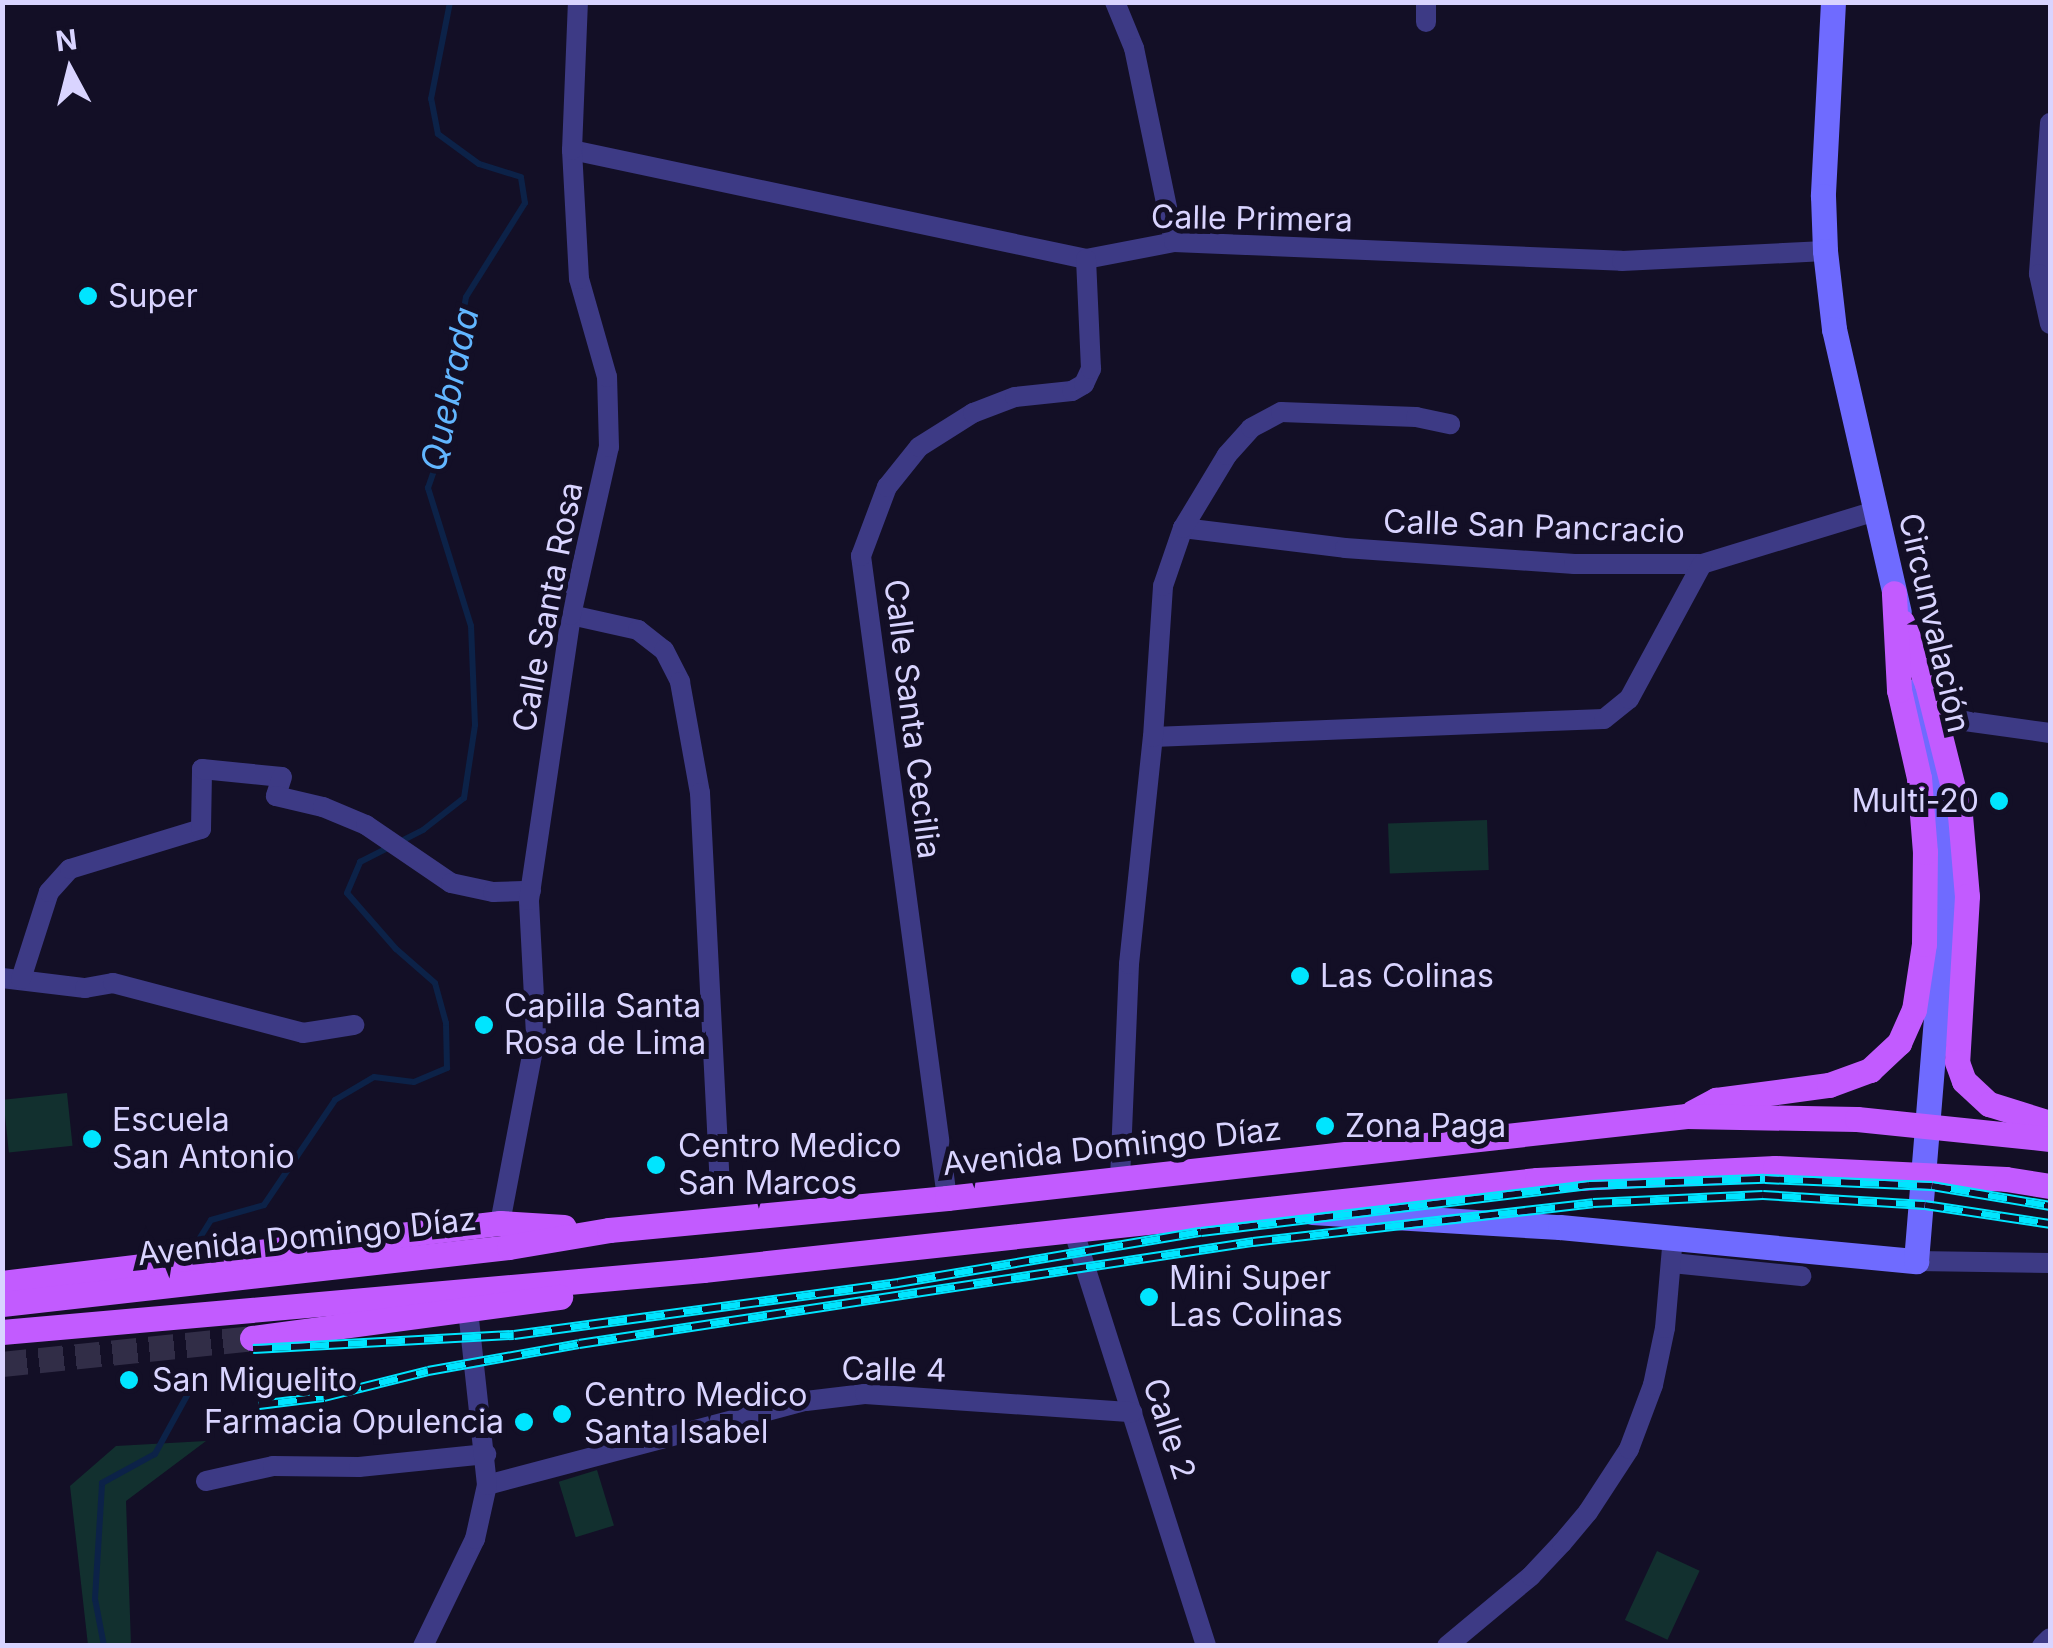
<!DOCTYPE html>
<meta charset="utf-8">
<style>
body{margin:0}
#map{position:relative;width:2053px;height:1648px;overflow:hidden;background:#130f26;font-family:Inter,sans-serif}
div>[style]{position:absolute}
.green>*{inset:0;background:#12302f;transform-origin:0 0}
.stream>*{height:6px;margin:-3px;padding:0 3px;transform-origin:3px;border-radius:3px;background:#0c2248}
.primary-tunnel>*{height:25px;margin-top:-12.5px;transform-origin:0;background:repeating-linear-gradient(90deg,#312d47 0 25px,transparent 0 37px)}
.minor>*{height:20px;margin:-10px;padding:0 10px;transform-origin:10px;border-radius:10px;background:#3d3a85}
.secondary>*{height:25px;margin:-12.5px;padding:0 12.5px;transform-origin:12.5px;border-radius:12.5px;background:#6f6bff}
.primary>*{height:25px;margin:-12.5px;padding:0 12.5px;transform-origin:12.5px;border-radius:12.5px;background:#c25bff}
.rail>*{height:10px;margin-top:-5px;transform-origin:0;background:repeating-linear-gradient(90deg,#130f26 0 19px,#00e5ff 0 38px);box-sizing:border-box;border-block:2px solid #00e5ff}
.dots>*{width:28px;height:28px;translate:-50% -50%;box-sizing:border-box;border:5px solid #130f26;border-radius:50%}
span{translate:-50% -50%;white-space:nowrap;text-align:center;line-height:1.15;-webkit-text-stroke:10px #130f26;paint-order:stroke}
.street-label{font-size:32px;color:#d9d4ff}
.poi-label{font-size:32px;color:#d9d4ff}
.left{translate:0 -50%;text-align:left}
.right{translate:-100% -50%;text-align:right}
.water-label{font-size:35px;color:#62b6ff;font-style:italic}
.frame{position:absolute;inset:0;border:5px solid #d9d4ff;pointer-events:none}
.north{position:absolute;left:20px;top:20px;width:100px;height:100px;-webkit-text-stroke:8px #130f26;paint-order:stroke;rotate:353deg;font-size:28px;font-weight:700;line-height:40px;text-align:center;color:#d9d4ff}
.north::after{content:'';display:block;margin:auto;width:35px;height:45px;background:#d9d4ff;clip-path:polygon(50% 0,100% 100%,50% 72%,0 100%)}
</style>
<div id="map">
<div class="green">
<i style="left:1487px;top:820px;width:50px;height:99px;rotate:88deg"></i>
<i style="left:67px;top:1093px;width:53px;height:64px;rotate:84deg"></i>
<i style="clip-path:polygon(206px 1441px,126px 1501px,131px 1645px,88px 1645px,70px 1486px,116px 1446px)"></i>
<i style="left:597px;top:1470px;width:58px;height:40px;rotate:73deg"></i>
<i style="left:1657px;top:1551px;width:47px;height:76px;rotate:25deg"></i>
</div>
<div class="stream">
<i style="left:196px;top:1244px;width:28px;rotate:-58deg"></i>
<i style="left:211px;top:1220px;width:55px;rotate:-15.8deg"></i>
<i style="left:264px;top:1205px;width:127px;rotate:-55.9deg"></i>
<i style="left:335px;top:1100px;width:45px;rotate:-30.5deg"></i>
<i style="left:374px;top:1077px;width:40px;rotate:7.1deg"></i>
<i style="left:414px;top:1082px;width:36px;rotate:-23deg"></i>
<i style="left:447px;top:1068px;width:45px;rotate:-91.3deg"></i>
<i style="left:446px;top:1023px;width:41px;rotate:-105.4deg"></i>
<i style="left:435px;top:983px;width:52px;rotate:-138.9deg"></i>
<i style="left:396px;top:949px;width:74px;rotate:-131.2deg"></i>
<i style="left:347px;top:893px;width:34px;rotate:-67deg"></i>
<i style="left:360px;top:862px;width:71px;rotate:-26.9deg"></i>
<i style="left:423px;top:830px;width:52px;rotate:-38deg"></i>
<i style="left:464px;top:798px;width:74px;rotate:-81.4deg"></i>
<i style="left:475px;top:725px;width:99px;rotate:-92.3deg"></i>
<i style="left:471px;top:626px;width:145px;rotate:-107.3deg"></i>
<i style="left:428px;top:488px;width:31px;rotate:-71deg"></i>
<i style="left:438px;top:459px;width:164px;rotate:-80.2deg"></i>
<i style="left:466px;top:297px;width:111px;rotate:-57.9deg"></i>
<i style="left:525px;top:203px;width:26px;rotate:-99deg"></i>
<i style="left:521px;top:177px;width:44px;rotate:-162.8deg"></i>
<i style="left:479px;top:164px;width:51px;rotate:-143.8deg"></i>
<i style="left:438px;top:134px;width:36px;rotate:-101deg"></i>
<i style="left:431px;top:99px;width:99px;rotate:-78.9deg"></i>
<i style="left:104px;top:1646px;width:48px;rotate:-100.8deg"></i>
<i style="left:95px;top:1599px;width:116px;rotate:-86.5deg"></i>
<i style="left:102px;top:1483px;width:60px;rotate:-28.7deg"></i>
<i style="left:155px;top:1454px;width:73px;rotate:-61.3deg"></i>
</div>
<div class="primary-tunnel">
<i style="left:2px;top:1364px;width:251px;rotate:-5.9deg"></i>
</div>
<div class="minor">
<i style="left:1115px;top:2px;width:50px;rotate:67.6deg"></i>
<i style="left:1134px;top:48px;width:198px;rotate:78.3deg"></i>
<i style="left:1426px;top:2px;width:20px;rotate:90deg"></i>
<i style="left:2050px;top:123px;width:151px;rotate:94.2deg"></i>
<i style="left:2039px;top:274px;width:51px;rotate:77.6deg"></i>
<i style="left:572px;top:150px;width:525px;rotate:11.97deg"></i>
<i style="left:1086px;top:259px;width:90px;rotate:-10.9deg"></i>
<i style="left:1174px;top:242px;width:448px;rotate:2.4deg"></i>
<i style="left:1622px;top:261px;width:203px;rotate:-2.8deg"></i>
<i style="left:1183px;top:528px;width:163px;rotate:7deg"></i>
<i style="left:1345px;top:548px;width:230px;rotate:4deg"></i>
<i style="left:1574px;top:564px;width:128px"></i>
<i style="left:1702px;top:564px;width:181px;rotate:-17deg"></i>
<i style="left:571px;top:615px;width:69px;rotate:12.6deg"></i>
<i style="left:638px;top:630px;width:33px;rotate:38deg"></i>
<i style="left:664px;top:650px;width:36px;rotate:63deg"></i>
<i style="left:680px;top:682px;width:113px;rotate:79.8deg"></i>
<i style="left:700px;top:793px;width:396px;rotate:87.1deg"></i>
<i style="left:1936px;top:717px;width:115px;rotate:8deg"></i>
<i style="left:1153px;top:737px;width:451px;rotate:-2.3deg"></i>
<i style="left:1604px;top:719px;width:32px;rotate:-39deg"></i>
<i style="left:1629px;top:699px;width:153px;rotate:-61.6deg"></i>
<i style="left:2px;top:978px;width:84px;rotate:6.9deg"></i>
<i style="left:85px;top:988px;width:28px;rotate:-10deg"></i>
<i style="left:113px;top:983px;width:196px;rotate:14.7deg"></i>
<i style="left:303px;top:1033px;width:52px;rotate:-8.9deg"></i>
<i style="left:21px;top:979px;width:91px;rotate:-72.2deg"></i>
<i style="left:49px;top:892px;width:31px;rotate:-48deg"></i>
<i style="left:70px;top:869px;width:137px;rotate:-17deg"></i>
<i style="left:201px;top:829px;width:60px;rotate:-89deg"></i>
<i style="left:202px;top:769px;width:80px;rotate:5.7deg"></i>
<i style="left:282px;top:777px;width:20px;rotate:108deg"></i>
<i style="left:276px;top:796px;width:48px;rotate:13.2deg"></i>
<i style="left:323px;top:807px;width:47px;rotate:22.7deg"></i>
<i style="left:366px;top:825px;width:103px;rotate:34.3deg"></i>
<i style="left:451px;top:883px;width:43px;rotate:12.1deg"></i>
<i style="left:493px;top:892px;width:38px;rotate:-2deg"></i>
<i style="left:1120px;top:1179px;width:215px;rotate:-87.6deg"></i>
<i style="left:1129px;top:964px;width:228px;rotate:-84deg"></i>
<i style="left:1153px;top:737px;width:151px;rotate:-86.2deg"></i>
<i style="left:1163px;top:586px;width:61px;rotate:-71deg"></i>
<i style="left:1183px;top:528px;width:85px;rotate:-58.9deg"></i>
<i style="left:1227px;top:455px;width:36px;rotate:-48deg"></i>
<i style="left:1251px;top:428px;width:34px;rotate:-28deg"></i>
<i style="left:1281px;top:412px;width:135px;rotate:2.1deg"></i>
<i style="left:1416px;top:417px;width:35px;rotate:12deg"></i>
<i style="left:947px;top:1198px;width:648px;rotate:-97.63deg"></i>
<i style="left:861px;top:556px;width:74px;rotate:-69.4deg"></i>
<i style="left:887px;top:487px;width:51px;rotate:-51.3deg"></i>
<i style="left:919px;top:447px;width:64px;rotate:-32.2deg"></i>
<i style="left:973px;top:413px;width:45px;rotate:-20.9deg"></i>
<i style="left:1015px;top:397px;width:57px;rotate:-6deg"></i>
<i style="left:1072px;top:391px;width:14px;rotate:-30deg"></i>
<i style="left:1084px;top:384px;width:17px;rotate:-65deg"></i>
<i style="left:1091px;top:369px;width:110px;rotate:-92.6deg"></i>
<i style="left:500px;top:1223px;width:191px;rotate:-79.2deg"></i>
<i style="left:536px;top:1035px;width:135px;rotate:-93deg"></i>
<i style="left:529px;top:900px;width:288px;rotate:-81.6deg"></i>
<i style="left:571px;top:615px;width:172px;rotate:-77.3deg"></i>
<i style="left:609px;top:447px;width:70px;rotate:-91.6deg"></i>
<i style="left:607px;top:377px;width:102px;rotate:-105.9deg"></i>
<i style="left:579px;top:279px;width:129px;rotate:-93.1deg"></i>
<i style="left:572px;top:150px;width:148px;rotate:-87.7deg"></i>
<i style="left:1074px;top:1232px;width:435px;rotate:72.3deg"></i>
<i style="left:1916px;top:1261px;width:134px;rotate:0.9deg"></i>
<i style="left:1672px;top:1263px;width:130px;rotate:5.8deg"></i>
<i style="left:206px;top:1481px;width:69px;rotate:-12.6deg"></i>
<i style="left:273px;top:1466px;width:86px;rotate:0.7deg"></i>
<i style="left:359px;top:1467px;width:128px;rotate:-5.8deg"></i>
<i style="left:487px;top:1485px;width:330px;rotate:-14.8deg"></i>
<i style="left:806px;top:1401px;width:59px;rotate:-6.8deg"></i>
<i style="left:865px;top:1394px;width:268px;rotate:3.9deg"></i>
<i style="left:423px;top:1646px;width:119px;rotate:-64.1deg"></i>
<i style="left:475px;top:1539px;width:55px;rotate:-77.5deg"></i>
<i style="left:487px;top:1485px;width:176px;rotate:-96.2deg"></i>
<i style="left:1447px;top:1646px;width:109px;rotate:-39.8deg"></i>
<i style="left:1531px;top:1576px;width:45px;rotate:-46.8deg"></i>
<i style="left:1562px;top:1543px;width:40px;rotate:-50deg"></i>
<i style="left:1588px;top:1512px;width:75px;rotate:-56.9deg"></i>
<i style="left:1629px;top:1449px;width:68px;rotate:-69.4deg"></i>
<i style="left:1653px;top:1385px;width:58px;rotate:-78.1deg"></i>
<i style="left:1665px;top:1328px;width:92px;rotate:-85deg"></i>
<i style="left:2042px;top:1646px;width:11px;rotate:-45deg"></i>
</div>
<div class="secondary">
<i style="left:1833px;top:2px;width:194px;rotate:93deg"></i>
<i style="left:1823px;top:196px;width:55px;rotate:87.9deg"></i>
<i style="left:1825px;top:251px;width:79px;rotate:83.4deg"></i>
<i style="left:1834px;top:329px;width:290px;rotate:77.1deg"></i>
<i style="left:1312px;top:1212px;width:248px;rotate:3.5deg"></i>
<i style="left:1560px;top:1227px;width:358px;rotate:5.5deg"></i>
<i style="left:1916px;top:1261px;width:365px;rotate:-85.3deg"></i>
<i style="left:1946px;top:897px;width:93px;rotate:-94.3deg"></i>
<i style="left:1939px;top:804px;width:116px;rotate:-100.9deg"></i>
</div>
<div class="primary">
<i style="left:1902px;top:622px;width:67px;rotate:68deg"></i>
<i style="left:1927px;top:684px;width:135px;rotate:75.9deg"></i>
<i style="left:1960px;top:815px;width:81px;rotate:85.1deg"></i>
<i style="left:1967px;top:896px;width:166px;rotate:93.4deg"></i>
<i style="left:1957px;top:1062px;width:20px;rotate:70deg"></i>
<i style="left:1964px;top:1081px;width:34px;rotate:43deg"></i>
<i style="left:1989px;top:1104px;width:64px;rotate:17.3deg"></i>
<i style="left:1693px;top:1112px;width:26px;rotate:-28deg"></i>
<i style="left:1716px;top:1100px;width:114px;rotate:-7.6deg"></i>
<i style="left:1829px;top:1085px;width:44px;rotate:-20.1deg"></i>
<i style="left:1870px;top:1070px;width:40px;rotate:-43deg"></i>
<i style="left:1899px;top:1043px;width:36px;rotate:-66deg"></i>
<i style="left:1914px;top:1010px;width:67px;rotate:-81.4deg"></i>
<i style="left:1924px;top:944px;width:92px;rotate:-89.4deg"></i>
<i style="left:1925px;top:852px;width:74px;rotate:-94.6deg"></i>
<i style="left:1919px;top:778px;width:90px;rotate:-102.8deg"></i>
<i style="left:1899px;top:690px;width:97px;rotate:-93deg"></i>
<i style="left:2px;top:1283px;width:502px;rotate:-6.87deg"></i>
<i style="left:500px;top:1223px;width:64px;rotate:3.6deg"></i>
<i style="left:2px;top:1304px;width:510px;rotate:-6.41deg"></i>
<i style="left:509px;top:1247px;width:101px;rotate:-9.6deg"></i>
<i style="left:609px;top:1230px;width:340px;rotate:-5.4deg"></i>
<i style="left:947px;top:1198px;width:744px;rotate:-6.33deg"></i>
<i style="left:1686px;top:1116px;width:171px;rotate:1deg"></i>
<i style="left:1857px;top:1119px;width:194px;rotate:5.9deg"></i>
<i style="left:2px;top:1332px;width:704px;rotate:-5.05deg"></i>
<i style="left:703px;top:1270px;width:839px;rotate:-6.16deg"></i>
<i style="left:1537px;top:1180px;width:238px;rotate:-2.9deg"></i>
<i style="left:1775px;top:1168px;width:231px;rotate:2.7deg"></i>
<i style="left:2006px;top:1179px;width:45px;rotate:9deg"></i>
<i style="left:252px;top:1338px;width:311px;rotate:-7.6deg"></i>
</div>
<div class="rail">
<i style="left:253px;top:1349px;width:261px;rotate:-3.1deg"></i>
<i style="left:514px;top:1335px;width:388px;rotate:-7.7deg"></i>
<i style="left:898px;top:1283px;width:307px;rotate:-9.6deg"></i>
<i style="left:1201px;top:1232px;width:391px;rotate:-6.9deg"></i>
<i style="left:1589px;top:1185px;width:176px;rotate:-2deg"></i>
<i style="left:1765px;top:1179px;width:167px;rotate:2.4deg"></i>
<i style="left:1932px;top:1186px;width:120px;rotate:9.6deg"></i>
<i style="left:259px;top:1405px;width:65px;rotate:-7deg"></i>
<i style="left:324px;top:1397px;width:107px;rotate:-14deg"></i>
<i style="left:428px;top:1371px;width:153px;rotate:-10.1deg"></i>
<i style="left:579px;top:1344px;width:682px;rotate:-8.61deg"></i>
<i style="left:1253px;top:1242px;width:342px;rotate:-6.5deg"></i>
<i style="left:1593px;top:1203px;width:170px;rotate:-2.7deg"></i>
<i style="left:1763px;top:1195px;width:162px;rotate:3.5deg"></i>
<i style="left:1925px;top:1205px;width:126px;rotate:8.6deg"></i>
</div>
<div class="dots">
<i style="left:88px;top:296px;background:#00e5ff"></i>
<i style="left:1999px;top:801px;background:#00e5ff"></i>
<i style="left:1300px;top:976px;background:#00e5ff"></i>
<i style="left:484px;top:1025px;background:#00e5ff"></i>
<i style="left:1325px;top:1126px;background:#00e5ff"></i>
<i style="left:92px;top:1139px;background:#00e5ff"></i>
<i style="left:656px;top:1165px;background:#00e5ff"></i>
<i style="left:1149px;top:1297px;background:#00e5ff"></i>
<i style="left:129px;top:1380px;background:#00e5ff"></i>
<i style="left:562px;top:1414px;background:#00e5ff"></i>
<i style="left:524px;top:1422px;background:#00e5ff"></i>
</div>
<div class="street-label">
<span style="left:1252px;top:219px;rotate:1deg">Calle Primera</span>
<span style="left:1534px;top:527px;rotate:2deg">Calle San Pancracio</span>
<span style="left:548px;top:607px;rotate:-79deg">Calle Santa Rosa</span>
<span style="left:1934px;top:623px;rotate:77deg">Circunvalación</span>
<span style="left:912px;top:719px;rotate:83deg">Calle Santa Cecilia</span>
<span style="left:1112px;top:1147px;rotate:-6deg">Avenida Domingo Díaz</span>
<span style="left:307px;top:1237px;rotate:-6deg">Avenida Domingo Díaz</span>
<span style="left:894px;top:1370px;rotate:1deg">Calle 4</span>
<span style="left:1169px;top:1429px;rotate:72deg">Calle 2</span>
</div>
<div class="poi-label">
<span class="left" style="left:108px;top:296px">Super</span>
<span class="right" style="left:1979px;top:801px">Multi-20</span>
<span class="left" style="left:1320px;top:976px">Las Colinas</span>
<span class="left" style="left:504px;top:1025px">Capilla Santa<br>Rosa de Lima</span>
<span class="left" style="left:112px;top:1139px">Escuela<br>San Antonio</span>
<span class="left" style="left:1345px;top:1126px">Zona Paga</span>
<span class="left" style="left:678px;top:1165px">Centro Medico<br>San Marcos</span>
<span class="left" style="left:1169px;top:1297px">Mini Super<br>Las Colinas</span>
<span class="left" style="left:152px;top:1380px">San Miguelito</span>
<span class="left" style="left:584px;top:1414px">Centro Medico<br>Santa Isabel</span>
<span class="right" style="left:504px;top:1422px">Farmacia Opulencia</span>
</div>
<div class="water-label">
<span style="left:449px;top:389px;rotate:-78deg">Quebrada</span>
</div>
<div class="frame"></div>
<div class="north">N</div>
</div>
